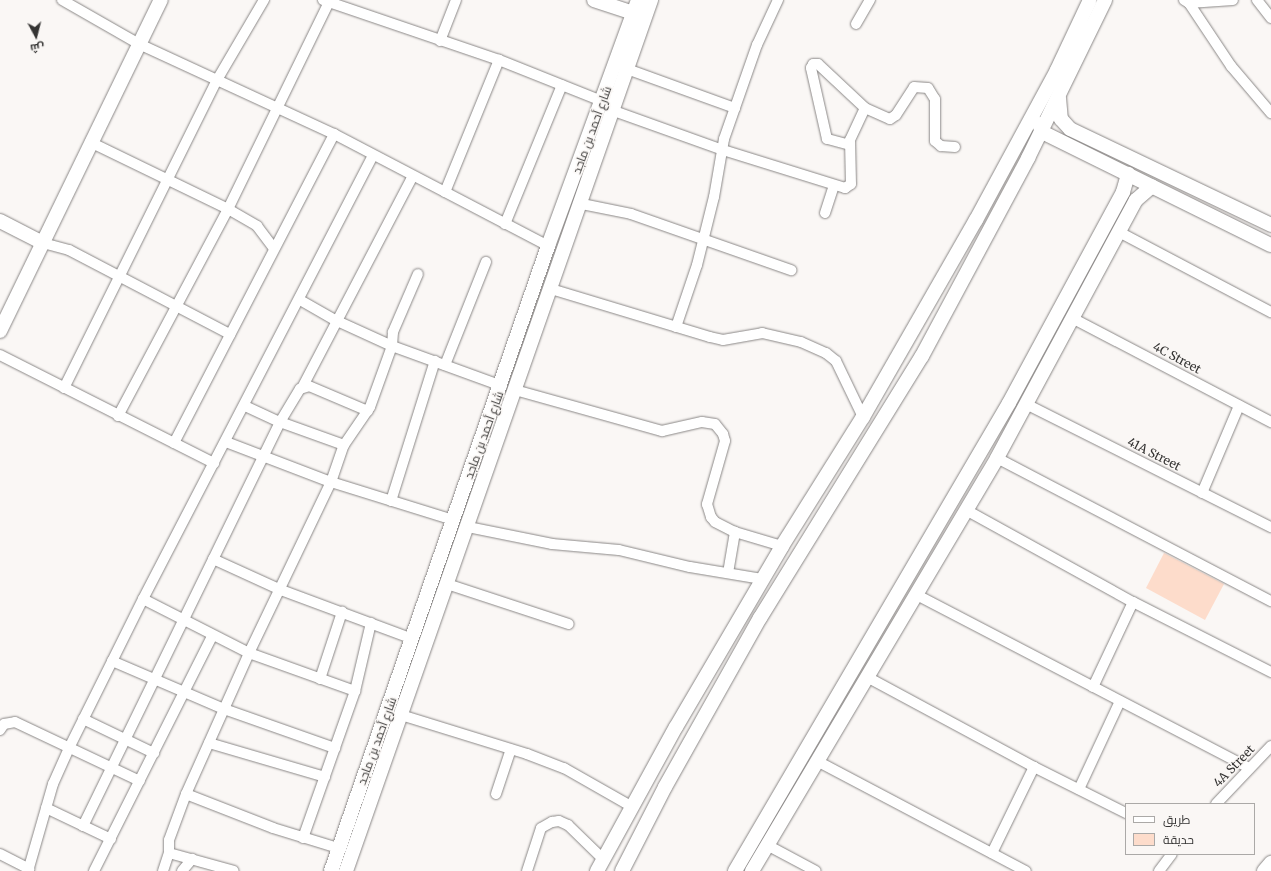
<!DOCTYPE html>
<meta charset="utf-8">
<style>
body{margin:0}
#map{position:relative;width:1271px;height:871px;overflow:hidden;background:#faf7f5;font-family:Merriweather,Cairo,serif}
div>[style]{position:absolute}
.green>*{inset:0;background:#fddccb}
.roads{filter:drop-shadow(0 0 1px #8a8786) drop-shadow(0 0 1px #8a8786)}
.street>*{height:10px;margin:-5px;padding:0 5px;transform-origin:5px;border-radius:5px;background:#fff}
.secondary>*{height:14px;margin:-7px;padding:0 7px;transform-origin:7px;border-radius:7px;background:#fff}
span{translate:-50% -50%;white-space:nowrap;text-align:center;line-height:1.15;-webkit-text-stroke:3px #faf7f5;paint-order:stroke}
.street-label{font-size:12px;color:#353433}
.legend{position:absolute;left:1125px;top:803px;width:130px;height:52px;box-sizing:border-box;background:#faf7f5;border:1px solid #aba9a7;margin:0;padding:5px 7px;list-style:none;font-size:12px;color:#353433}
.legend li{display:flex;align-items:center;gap:8px;height:20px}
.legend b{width:20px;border:1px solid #aba9a7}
.north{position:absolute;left:16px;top:16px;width:40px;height:40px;-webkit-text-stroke:3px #faf7f5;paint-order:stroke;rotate:173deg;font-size:11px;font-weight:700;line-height:16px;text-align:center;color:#353433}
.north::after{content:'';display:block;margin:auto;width:14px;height:18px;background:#353433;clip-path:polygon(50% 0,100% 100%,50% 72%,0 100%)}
</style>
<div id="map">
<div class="green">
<i style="clip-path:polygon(1164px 553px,1224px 584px,1205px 620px,1146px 588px)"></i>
</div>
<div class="roads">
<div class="street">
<i style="left:62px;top:0;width:89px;rotate:29.7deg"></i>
<i style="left:139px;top:44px;width:215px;rotate:24.8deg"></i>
<i style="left:334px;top:134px;width:242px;rotate:27.6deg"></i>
<i style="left:323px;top:0;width:186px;rotate:18.8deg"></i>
<i style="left:499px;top:60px;width:111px;rotate:21.7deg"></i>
<i style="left:1184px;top:0;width:6px;rotate:31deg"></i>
<i style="left:1189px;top:3px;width:76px;rotate:56.3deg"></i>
<i style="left:1231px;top:66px;width:62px;rotate:49.6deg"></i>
<i style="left:1257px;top:0;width:23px;rotate:52deg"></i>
<i style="left:1189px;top:3px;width:44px;rotate:-3.9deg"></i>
<i style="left:856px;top:24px;width:28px;rotate:-60deg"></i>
<i style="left:440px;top:41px;width:44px;rotate:-68.7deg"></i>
<i style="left:627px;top:69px;width:115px;rotate:19.9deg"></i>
<i style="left:614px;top:111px;width:116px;rotate:19.7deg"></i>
<i style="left:723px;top:150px;width:128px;rotate:17.3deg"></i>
<i style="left:845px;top:188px;width:7px;rotate:-34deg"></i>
<i style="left:851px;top:184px;width:44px;rotate:-91.3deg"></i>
<i style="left:850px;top:140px;width:35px;rotate:-65deg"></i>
<i style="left:90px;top:142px;width:153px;rotate:25.9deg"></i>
<i style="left:228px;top:209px;width:34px;rotate:30deg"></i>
<i style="left:257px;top:226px;width:26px;rotate:53deg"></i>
<i style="left:850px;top:145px;width:24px;rotate:-165deg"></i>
<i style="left:827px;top:139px;width:73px;rotate:-102.7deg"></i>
<i style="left:811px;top:68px;width:4px;rotate:-63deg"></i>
<i style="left:813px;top:64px;width:5px"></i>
<i style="left:818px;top:64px;width:64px;rotate:43.1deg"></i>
<i style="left:865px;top:108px;width:27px;rotate:24deg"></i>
<i style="left:890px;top:119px;width:7px;rotate:-34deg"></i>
<i style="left:896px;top:115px;width:33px;rotate:-57deg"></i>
<i style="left:914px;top:87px;width:14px;rotate:4deg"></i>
<i style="left:928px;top:88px;width:13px;rotate:58deg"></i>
<i style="left:935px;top:99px;width:42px;rotate:90deg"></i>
<i style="left:935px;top:141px;width:8px;rotate:40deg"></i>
<i style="left:941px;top:146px;width:14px;rotate:4deg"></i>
<i style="left:445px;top:192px;width:143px;rotate:-67.8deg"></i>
<i style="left:582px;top:204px;width:50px;rotate:11.5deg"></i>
<i style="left:631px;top:214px;width:170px;rotate:19.3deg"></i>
<i style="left:825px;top:213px;width:28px;rotate:-72deg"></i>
<i style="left:505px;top:224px;width:150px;rotate:-67.7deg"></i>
<i style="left:1119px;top:232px;width:172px;rotate:27.8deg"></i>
<i style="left:43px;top:243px;width:27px;rotate:15deg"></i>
<i style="left:69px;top:250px;width:182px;rotate:27.6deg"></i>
<i style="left:551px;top:289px;width:166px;rotate:16.8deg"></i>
<i style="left:710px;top:337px;width:13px;rotate:13deg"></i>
<i style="left:723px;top:340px;width:40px;rotate:-10deg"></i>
<i style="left:762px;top:333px;width:40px;rotate:13deg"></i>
<i style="left:801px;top:342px;width:27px;rotate:24deg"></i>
<i style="left:826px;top:353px;width:13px;rotate:39deg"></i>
<i style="left:836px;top:361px;width:62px;rotate:64.3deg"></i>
<i style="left:300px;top:300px;width:40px;rotate:29.7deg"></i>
<i style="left:335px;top:320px;width:63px;rotate:24.5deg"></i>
<i style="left:392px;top:346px;width:117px;rotate:20deg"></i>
<i style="left:1072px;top:318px;width:225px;rotate:27.6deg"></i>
<i style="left:676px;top:327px;width:65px;rotate:-71.3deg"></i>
<i style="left:697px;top:265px;width:70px;rotate:-76deg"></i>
<i style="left:714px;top:197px;width:59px;rotate:-80.2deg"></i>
<i style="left:724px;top:139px;width:100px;rotate:-70.7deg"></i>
<i style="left:757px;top:45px;width:50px;rotate:-65deg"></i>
<i style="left:0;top:355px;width:240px;rotate:26.8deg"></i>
<i style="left:445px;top:365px;width:111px;rotate:-68.3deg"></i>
<i style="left:303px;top:386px;width:237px;rotate:-62.4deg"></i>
<i style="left:64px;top:388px;width:344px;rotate:-63.6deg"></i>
<i style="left:217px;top:80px;width:93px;rotate:-59.6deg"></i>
<i style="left:515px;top:390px;width:153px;rotate:15.6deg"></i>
<i style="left:662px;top:431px;width:41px;rotate:-12.7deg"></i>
<i style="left:702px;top:422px;width:13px;rotate:9deg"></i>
<i style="left:715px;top:424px;width:13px;rotate:51deg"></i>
<i style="left:723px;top:434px;width:7px;rotate:74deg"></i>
<i style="left:725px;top:441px;width:66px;rotate:105.9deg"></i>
<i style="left:707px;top:504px;width:14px;rotate:73deg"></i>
<i style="left:711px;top:517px;width:6px;rotate:51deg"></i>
<i style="left:715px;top:522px;width:22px;rotate:27deg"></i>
<i style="left:735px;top:532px;width:49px;rotate:16.6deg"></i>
<i style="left:1026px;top:404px;width:274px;rotate:26.7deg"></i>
<i style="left:245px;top:406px;width:38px;rotate:25deg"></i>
<i style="left:280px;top:422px;width:68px;rotate:19.8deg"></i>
<i style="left:118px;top:416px;width:234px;rotate:-62deg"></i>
<i style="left:228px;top:209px;width:233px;rotate:-64deg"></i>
<i style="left:226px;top:442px;width:112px;rotate:20.9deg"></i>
<i style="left:331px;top:482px;width:128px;rotate:17.3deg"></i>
<i style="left:174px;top:443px;width:348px;rotate:-62.6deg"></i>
<i style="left:997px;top:458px;width:309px;rotate:27.6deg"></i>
<i style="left:1202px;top:493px;width:95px;rotate:-67deg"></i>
<i style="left:391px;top:501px;width:147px;rotate:-72.6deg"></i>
<i style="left:966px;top:510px;width:191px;rotate:28.9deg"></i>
<i style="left:1133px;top:602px;width:155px;rotate:26.9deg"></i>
<i style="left:468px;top:527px;width:86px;rotate:11.4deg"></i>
<i style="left:552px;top:544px;width:67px;rotate:5.1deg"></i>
<i style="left:619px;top:550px;width:73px;rotate:13.5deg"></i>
<i style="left:690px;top:567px;width:73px;rotate:9.5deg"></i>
<i style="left:213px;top:559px;width:75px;rotate:24.5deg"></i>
<i style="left:281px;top:590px;width:141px;rotate:20.4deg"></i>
<i style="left:728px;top:573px;width:42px;rotate:-80.3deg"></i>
<i style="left:447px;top:584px;width:128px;rotate:18.2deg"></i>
<i style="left:915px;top:594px;width:377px;rotate:27.5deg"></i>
<i style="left:143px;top:599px;width:119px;rotate:27deg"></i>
<i style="left:249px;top:653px;width:113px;rotate:19.7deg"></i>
<i style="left:112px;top:661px;width:122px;rotate:23.2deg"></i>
<i style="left:224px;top:709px;width:118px;rotate:19.4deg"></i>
<i style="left:867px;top:677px;width:190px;rotate:28.3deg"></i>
<i style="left:1034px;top:767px;width:103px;rotate:26.6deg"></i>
<i style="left:320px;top:679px;width:71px;rotate:-71.8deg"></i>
<i style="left:1093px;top:687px;width:94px;rotate:-64.8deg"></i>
<i style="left:401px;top:715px;width:132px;rotate:17.2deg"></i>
<i style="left:527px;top:754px;width:40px;rotate:21deg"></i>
<i style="left:564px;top:768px;width:77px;rotate:29.6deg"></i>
<i style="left:83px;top:719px;width:79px;rotate:25.6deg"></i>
<i style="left:0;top:730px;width:7px;rotate:-56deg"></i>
<i style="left:4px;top:724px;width:11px;rotate:-10deg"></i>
<i style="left:15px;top:722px;width:138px;rotate:25.3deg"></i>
<i style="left:209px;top:743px;width:121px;rotate:16.3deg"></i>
<i style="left:817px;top:761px;width:236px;rotate:27.8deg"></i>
<i style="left:1079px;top:789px;width:97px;rotate:-65deg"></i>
<i style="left:186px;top:794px;width:93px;rotate:21.3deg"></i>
<i style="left:273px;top:828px;width:68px;rotate:17.1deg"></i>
<i style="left:496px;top:794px;width:47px;rotate:-71.6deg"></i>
<i style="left:1216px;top:804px;width:80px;rotate:-46.5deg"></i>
<i style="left:46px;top:808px;width:72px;rotate:25.5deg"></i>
<i style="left:83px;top:826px;width:449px;rotate:-64deg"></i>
<i style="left:280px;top:422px;width:39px;rotate:-59deg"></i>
<i style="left:300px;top:389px;width:9px;rotate:-18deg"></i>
<i style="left:309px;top:386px;width:64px;rotate:23deg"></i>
<i style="left:303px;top:838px;width:156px;rotate:-70.5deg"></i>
<i style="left:355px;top:691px;width:70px;rotate:-76.8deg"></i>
<i style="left:767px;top:845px;width:55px;rotate:28deg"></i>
<i style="left:169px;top:853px;width:67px;rotate:15.5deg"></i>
<i style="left:992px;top:853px;width:96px;rotate:-64deg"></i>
<i style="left:0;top:854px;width:33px;rotate:27deg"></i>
<i style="left:28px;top:871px;width:91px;rotate:-74deg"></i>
<i style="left:53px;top:784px;width:42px;rotate:-65.9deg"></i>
<i style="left:70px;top:746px;width:164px;rotate:-63.6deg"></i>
<i style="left:143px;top:599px;width:499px;rotate:-62.6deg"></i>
<i style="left:94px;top:871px;width:263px;rotate:-63.3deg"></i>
<i style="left:163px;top:871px;width:19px;rotate:-72deg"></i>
<i style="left:169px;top:853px;width:13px;rotate:-90deg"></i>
<i style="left:169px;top:840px;width:49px;rotate:-69.7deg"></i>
<i style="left:186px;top:794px;width:154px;rotate:-65.9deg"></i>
<i style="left:249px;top:653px;width:190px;rotate:-64.4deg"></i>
<i style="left:331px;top:482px;width:39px;rotate:-71deg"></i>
<i style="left:344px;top:445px;width:46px;rotate:-55.6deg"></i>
<i style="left:370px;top:407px;width:65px;rotate:-70.2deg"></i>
<i style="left:392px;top:346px;width:14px;rotate:-86deg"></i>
<i style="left:393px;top:332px;width:63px;rotate:-66.7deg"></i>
<i style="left:182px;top:871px;width:16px;rotate:-50deg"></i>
<i style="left:527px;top:871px;width:45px;rotate:-72deg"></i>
<i style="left:541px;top:828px;width:13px;rotate:-29deg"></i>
<i style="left:552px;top:822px;width:7px;rotate:-8deg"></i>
<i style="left:559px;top:821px;width:10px;rotate:24deg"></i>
<i style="left:568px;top:825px;width:49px;rotate:44.2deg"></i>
<i style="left:1159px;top:871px;width:21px;rotate:-53deg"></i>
</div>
<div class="secondary">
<i style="left:594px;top:0;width:41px;rotate:18.4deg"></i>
<i style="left:1059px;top:98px;width:21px;rotate:85deg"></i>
<i style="left:1061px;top:119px;width:13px;rotate:48deg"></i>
<i style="left:1070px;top:129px;width:223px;rotate:25.5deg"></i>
<i style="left:1039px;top:124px;width:9px;rotate:69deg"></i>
<i style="left:1042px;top:132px;width:255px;rotate:26.3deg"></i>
<i style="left:0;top:221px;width:48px;rotate:27.1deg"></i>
<i style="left:0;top:331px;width:368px;rotate:-64.1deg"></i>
<i style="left:331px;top:871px;width:662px;rotate:-70.85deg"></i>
<i style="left:548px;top:246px;width:262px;rotate:-69.9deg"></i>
<i style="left:346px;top:871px;width:923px;rotate:-70.7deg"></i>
<i style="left:597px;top:871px;width:164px;rotate:-61.3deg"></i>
<i style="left:676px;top:727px;width:210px;rotate:-59.6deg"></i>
<i style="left:782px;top:546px;width:152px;rotate:-57.9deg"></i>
<i style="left:863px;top:417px;width:227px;rotate:-60.2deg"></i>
<i style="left:976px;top:220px;width:170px;rotate:-61.6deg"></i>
<i style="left:1057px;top:70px;width:77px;rotate:-64.8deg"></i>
<i style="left:622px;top:871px;width:94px;rotate:-62.9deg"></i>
<i style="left:665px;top:787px;width:194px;rotate:-60.7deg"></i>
<i style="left:760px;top:618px;width:308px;rotate:-58.3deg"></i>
<i style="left:922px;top:356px;width:225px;rotate:-61.8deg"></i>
<i style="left:1028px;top:158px;width:176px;rotate:-64deg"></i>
<i style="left:735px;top:871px;width:542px;rotate:-59.65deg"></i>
<i style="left:1009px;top:403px;width:240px;rotate:-61.6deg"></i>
<i style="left:1123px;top:192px;width:19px;rotate:-74deg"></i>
<i style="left:752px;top:871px;width:480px;rotate:-59.3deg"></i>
<i style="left:997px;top:458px;width:293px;rotate:-61.7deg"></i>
<i style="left:1136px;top:200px;width:21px;rotate:-41deg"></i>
<i style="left:1264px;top:871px;width:11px;rotate:-49deg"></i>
</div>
</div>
<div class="street-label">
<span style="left:592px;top:130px;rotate:-70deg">شارع أحمد بن ماجد</span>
<span style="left:1177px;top:358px;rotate:28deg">4C Street</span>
<span style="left:484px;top:435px;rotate:-70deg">شارع أحمد بن ماجد</span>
<span style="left:1154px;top:454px;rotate:27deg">41A Street</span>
<span style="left:377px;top:741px;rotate:-70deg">شارع أحمد بن ماجد</span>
<span style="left:1234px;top:766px;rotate:-46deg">4A Street</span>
</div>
<ul class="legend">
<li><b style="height:5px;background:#fff"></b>طريق</li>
<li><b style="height:11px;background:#fddccb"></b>حديقة</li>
</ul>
<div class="north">ش</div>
</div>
